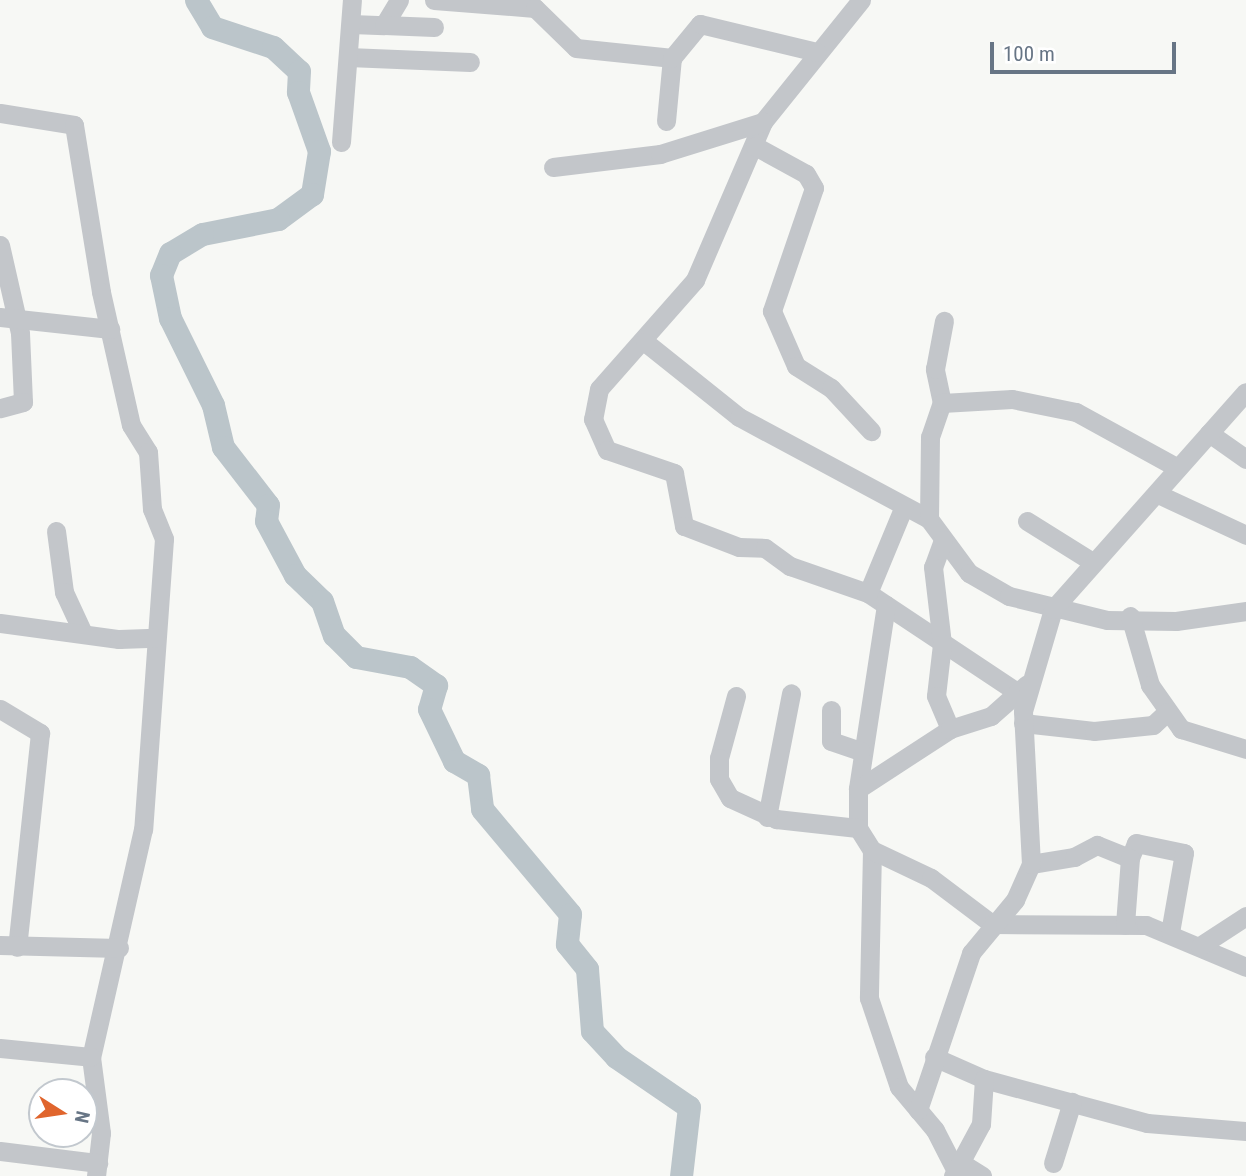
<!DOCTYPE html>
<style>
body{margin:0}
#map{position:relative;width:1246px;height:1176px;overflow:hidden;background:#f7f8f5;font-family:"Roboto Condensed",sans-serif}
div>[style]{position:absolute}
.river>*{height:23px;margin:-11.5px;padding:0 11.5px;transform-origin:11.5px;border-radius:11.5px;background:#bbc5ca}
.minor>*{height:19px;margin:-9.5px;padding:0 9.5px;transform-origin:9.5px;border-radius:9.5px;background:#c3c6ca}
span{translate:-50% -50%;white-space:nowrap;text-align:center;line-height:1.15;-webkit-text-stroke:7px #fff;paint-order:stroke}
.north{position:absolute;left:28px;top:1078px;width:70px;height:70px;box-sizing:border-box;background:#fff;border:2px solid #c2c8ce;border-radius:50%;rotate:102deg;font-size:19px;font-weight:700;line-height:28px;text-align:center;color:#677585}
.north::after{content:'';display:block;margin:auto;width:24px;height:32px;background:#e0652d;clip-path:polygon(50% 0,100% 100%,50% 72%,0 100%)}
.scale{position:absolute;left:990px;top:42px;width:186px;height:32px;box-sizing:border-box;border:4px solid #677585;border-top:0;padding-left:9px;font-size:21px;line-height:24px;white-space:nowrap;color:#677585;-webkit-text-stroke:5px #fff;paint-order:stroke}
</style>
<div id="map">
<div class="river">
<i style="left:196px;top:0;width:31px;rotate:59deg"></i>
<i style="left:212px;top:27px;width:64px;rotate:18.2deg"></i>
<i style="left:273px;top:47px;width:35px;rotate:43deg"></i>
<i style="left:299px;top:71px;width:21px;rotate:93deg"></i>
<i style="left:298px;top:92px;width:63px;rotate:70.4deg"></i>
<i style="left:319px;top:151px;width:44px;rotate:99.2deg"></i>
<i style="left:312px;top:194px;width:42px;rotate:143.7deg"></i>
<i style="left:278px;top:219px;width:77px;rotate:168.8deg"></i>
<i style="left:202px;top:234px;width:37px;rotate:149deg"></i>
<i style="left:170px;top:253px;width:24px;rotate:112deg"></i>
<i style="left:161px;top:275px;width:44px;rotate:78.2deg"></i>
<i style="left:170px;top:318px;width:97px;rotate:63.7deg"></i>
<i style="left:213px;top:405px;width:43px;rotate:76.6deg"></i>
<i style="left:223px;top:447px;width:73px;rotate:52.2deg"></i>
<i style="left:268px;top:505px;width:16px;rotate:97deg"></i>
<i style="left:266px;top:521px;width:61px;rotate:61.8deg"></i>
<i style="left:295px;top:575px;width:37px;rotate:44deg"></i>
<i style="left:322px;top:601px;width:36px;rotate:71deg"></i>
<i style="left:334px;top:635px;width:31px;rotate:45deg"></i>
<i style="left:356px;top:657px;width:55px;rotate:10.5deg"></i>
<i style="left:410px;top:667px;width:32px;rotate:35deg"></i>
<i style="left:436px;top:685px;width:25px;rotate:106deg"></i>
<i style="left:429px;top:709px;width:58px;rotate:64.3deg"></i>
<i style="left:454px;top:761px;width:28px;rotate:30deg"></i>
<i style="left:478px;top:775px;width:34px;rotate:83deg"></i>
<i style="left:482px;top:809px;width:137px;rotate:50deg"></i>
<i style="left:570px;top:914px;width:30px;rotate:96deg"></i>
<i style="left:567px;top:944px;width:32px;rotate:51deg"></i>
<i style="left:587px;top:969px;width:62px;rotate:85.4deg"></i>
<i style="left:592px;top:1031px;width:35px;rotate:47deg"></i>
<i style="left:616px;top:1057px;width:88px;rotate:34.4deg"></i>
<i style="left:689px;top:1107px;width:69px;rotate:96.6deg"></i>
</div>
<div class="minor">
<i style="left:434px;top:0;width:101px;rotate:4.5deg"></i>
<i style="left:535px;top:8px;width:57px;rotate:44.3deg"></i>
<i style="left:576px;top:48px;width:97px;rotate:5.9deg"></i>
<i style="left:861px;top:0;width:156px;rotate:128.8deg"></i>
<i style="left:763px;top:122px;width:172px;rotate:113.3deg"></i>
<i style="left:695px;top:280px;width:145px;rotate:131.4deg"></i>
<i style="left:599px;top:389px;width:31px;rotate:101deg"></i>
<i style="left:593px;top:419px;width:34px;rotate:66deg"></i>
<i style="left:607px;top:450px;width:71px;rotate:18.9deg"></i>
<i style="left:674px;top:473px;width:54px;rotate:79.3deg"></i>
<i style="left:684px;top:526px;width:59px;rotate:20.9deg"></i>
<i style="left:739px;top:547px;width:26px;rotate:2deg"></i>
<i style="left:765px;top:548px;width:31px;rotate:36deg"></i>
<i style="left:790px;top:566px;width:83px;rotate:19.1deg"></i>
<i style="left:868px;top:593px;width:182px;rotate:33.6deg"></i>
<i style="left:351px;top:24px;width:33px;rotate:2deg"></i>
<i style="left:384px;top:25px;width:29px;rotate:-59deg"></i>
<i style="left:384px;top:25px;width:50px;rotate:2.3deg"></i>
<i style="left:348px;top:57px;width:122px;rotate:2.3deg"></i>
<i style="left:0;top:113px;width:75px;rotate:9.2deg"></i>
<i style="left:74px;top:125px;width:169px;rotate:80.8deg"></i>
<i style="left:101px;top:292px;width:136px;rotate:77.3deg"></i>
<i style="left:131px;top:425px;width:32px;rotate:58deg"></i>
<i style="left:148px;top:452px;width:57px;rotate:86deg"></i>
<i style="left:152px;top:509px;width:32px;rotate:68deg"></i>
<i style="left:164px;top:539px;width:291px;rotate:94.1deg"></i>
<i style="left:143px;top:829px;width:234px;rotate:102.8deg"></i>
<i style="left:91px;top:1057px;width:77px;rotate:82.5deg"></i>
<i style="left:101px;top:1133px;width:43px;rotate:96.6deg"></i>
<i style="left:666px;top:121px;width:63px;rotate:-84.6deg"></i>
<i style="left:672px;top:58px;width:44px;rotate:-50.5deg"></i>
<i style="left:700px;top:24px;width:120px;rotate:13.5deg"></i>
<i style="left:341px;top:142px;width:142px;rotate:-85.6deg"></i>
<i style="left:755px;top:146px;width:58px;rotate:28.8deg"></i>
<i style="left:806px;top:174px;width:16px;rotate:60deg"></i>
<i style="left:814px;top:188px;width:130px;rotate:108.9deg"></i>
<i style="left:772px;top:311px;width:60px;rotate:66.4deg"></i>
<i style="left:796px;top:366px;width:41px;rotate:32.2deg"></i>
<i style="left:831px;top:388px;width:59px;rotate:47.1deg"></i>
<i style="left:553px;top:167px;width:108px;rotate:-6.9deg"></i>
<i style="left:660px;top:154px;width:108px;rotate:-17.3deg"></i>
<i style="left:0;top:245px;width:90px;rotate:77.2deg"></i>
<i style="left:20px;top:333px;width:69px;rotate:87.5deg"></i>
<i style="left:23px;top:402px;width:24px;rotate:165deg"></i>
<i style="left:0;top:317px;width:111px;rotate:6.2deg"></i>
<i style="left:645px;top:342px;width:120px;rotate:38.6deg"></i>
<i style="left:739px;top:417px;width:216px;rotate:28.2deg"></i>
<i style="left:929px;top:519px;width:67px;rotate:53.5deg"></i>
<i style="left:969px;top:573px;width:46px;rotate:29.9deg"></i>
<i style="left:1009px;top:596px;width:101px;rotate:13.8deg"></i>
<i style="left:1107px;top:620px;width:69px;rotate:0.8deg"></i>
<i style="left:1176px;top:621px;width:71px;rotate:-8.1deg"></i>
<i style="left:942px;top:403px;width:35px;rotate:-102deg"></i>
<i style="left:935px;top:369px;width:49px;rotate:-79.4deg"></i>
<i style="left:1209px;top:433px;width:45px;rotate:35.1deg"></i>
<i style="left:1160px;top:495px;width:95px;rotate:24.9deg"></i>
<i style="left:929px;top:519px;width:82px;rotate:-89.3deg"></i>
<i style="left:930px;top:437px;width:36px;rotate:-71deg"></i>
<i style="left:942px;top:403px;width:70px;rotate:-3.3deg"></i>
<i style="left:1012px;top:399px;width:65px;rotate:11.5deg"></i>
<i style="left:1076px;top:412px;width:116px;rotate:28.8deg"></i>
<i style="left:1027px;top:521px;width:75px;rotate:32deg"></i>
<i style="left:56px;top:531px;width:62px;rotate:82.5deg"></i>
<i style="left:64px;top:592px;width:43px;rotate:65.2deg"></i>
<i style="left:943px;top:540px;width:29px;rotate:110deg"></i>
<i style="left:933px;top:567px;width:78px;rotate:83.3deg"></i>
<i style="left:942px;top:644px;width:52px;rotate:96.6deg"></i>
<i style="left:936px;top:696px;width:36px;rotate:67deg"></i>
<i style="left:868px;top:593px;width:94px;rotate:-67.5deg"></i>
<i style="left:886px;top:605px;width:186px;rotate:98.7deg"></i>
<i style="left:858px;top:789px;width:39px;rotate:90deg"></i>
<i style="left:858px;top:828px;width:26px;rotate:58deg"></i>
<i style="left:872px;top:850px;width:148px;rotate:91.2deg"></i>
<i style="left:869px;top:998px;width:94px;rotate:71.4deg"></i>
<i style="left:899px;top:1087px;width:56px;rotate:50.1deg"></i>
<i style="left:935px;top:1130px;width:44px;rotate:62.9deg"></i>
<i style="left:1130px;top:616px;width:72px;rotate:73.8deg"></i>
<i style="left:1150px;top:685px;width:54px;rotate:54.8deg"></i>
<i style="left:1181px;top:729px;width:68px;rotate:17.1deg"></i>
<i style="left:0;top:623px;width:120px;rotate:7.7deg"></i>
<i style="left:119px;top:639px;width:36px;rotate:-2deg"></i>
<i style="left:736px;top:696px;width:64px;rotate:105.3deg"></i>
<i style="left:719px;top:758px;width:21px;rotate:90deg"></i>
<i style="left:719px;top:779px;width:22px;rotate:60deg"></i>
<i style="left:730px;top:798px;width:51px;rotate:24.5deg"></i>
<i style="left:776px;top:819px;width:82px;rotate:6.3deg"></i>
<i style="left:0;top:709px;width:47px;rotate:31deg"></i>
<i style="left:40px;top:733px;width:215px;rotate:96.1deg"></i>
<i style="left:831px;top:710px;width:31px;rotate:90deg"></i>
<i style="left:831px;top:741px;width:31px;rotate:19deg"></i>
<i style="left:1023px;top:723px;width:71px;rotate:6.4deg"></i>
<i style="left:1094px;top:731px;width:59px;rotate:-5.8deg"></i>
<i style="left:1153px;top:725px;width:19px;rotate:-43deg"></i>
<i style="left:858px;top:789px;width:110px;rotate:-33.1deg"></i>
<i style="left:950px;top:729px;width:43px;rotate:-17.6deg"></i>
<i style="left:991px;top:716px;width:47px;rotate:-41.5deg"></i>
<i style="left:767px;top:817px;width:126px;rotate:-79deg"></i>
<i style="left:872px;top:850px;width:65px;rotate:25.4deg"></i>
<i style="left:931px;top:878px;width:76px;rotate:37deg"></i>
<i style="left:992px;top:924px;width:154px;rotate:0.4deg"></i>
<i style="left:1146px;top:925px;width:108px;rotate:22.8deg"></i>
<i style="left:1130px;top:858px;width:16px;rotate:-68deg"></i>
<i style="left:1136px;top:843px;width:49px;rotate:11.8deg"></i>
<i style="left:1184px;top:853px;width:80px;rotate:100deg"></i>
<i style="left:1031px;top:864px;width:44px;rotate:-9.2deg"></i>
<i style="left:1074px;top:857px;width:26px;rotate:-28deg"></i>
<i style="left:1097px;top:845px;width:35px;rotate:22deg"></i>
<i style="left:1130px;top:858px;width:67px;rotate:94.3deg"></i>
<i style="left:0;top:945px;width:119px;rotate:1.4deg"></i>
<i style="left:1200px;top:946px;width:55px;rotate:-33.1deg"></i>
<i style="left:0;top:1048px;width:91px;rotate:5.6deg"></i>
<i style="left:934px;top:1057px;width:55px;rotate:23.7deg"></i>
<i style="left:984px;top:1079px;width:169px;rotate:15.1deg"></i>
<i style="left:1147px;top:1123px;width:99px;rotate:4.6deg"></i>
<i style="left:918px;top:1110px;width:166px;rotate:-71.3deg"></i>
<i style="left:971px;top:953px;width:69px;rotate:-50.3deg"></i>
<i style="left:1015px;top:900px;width:39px;rotate:-66deg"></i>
<i style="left:1031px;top:864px;width:153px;rotate:-93deg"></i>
<i style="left:1023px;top:711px;width:106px;rotate:-73.6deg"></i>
<i style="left:1053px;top:609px;width:290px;rotate:-48.4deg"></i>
<i style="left:0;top:1151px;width:99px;rotate:7deg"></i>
<i style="left:960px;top:1162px;width:26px;rotate:32deg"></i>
<i style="left:1053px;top:1163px;width:64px;rotate:-72.7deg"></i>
<i style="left:953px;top:1176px;width:59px;rotate:-61.7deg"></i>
<i style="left:981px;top:1124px;width:45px;rotate:-86.2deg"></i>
</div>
<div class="north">N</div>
<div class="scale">100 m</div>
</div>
